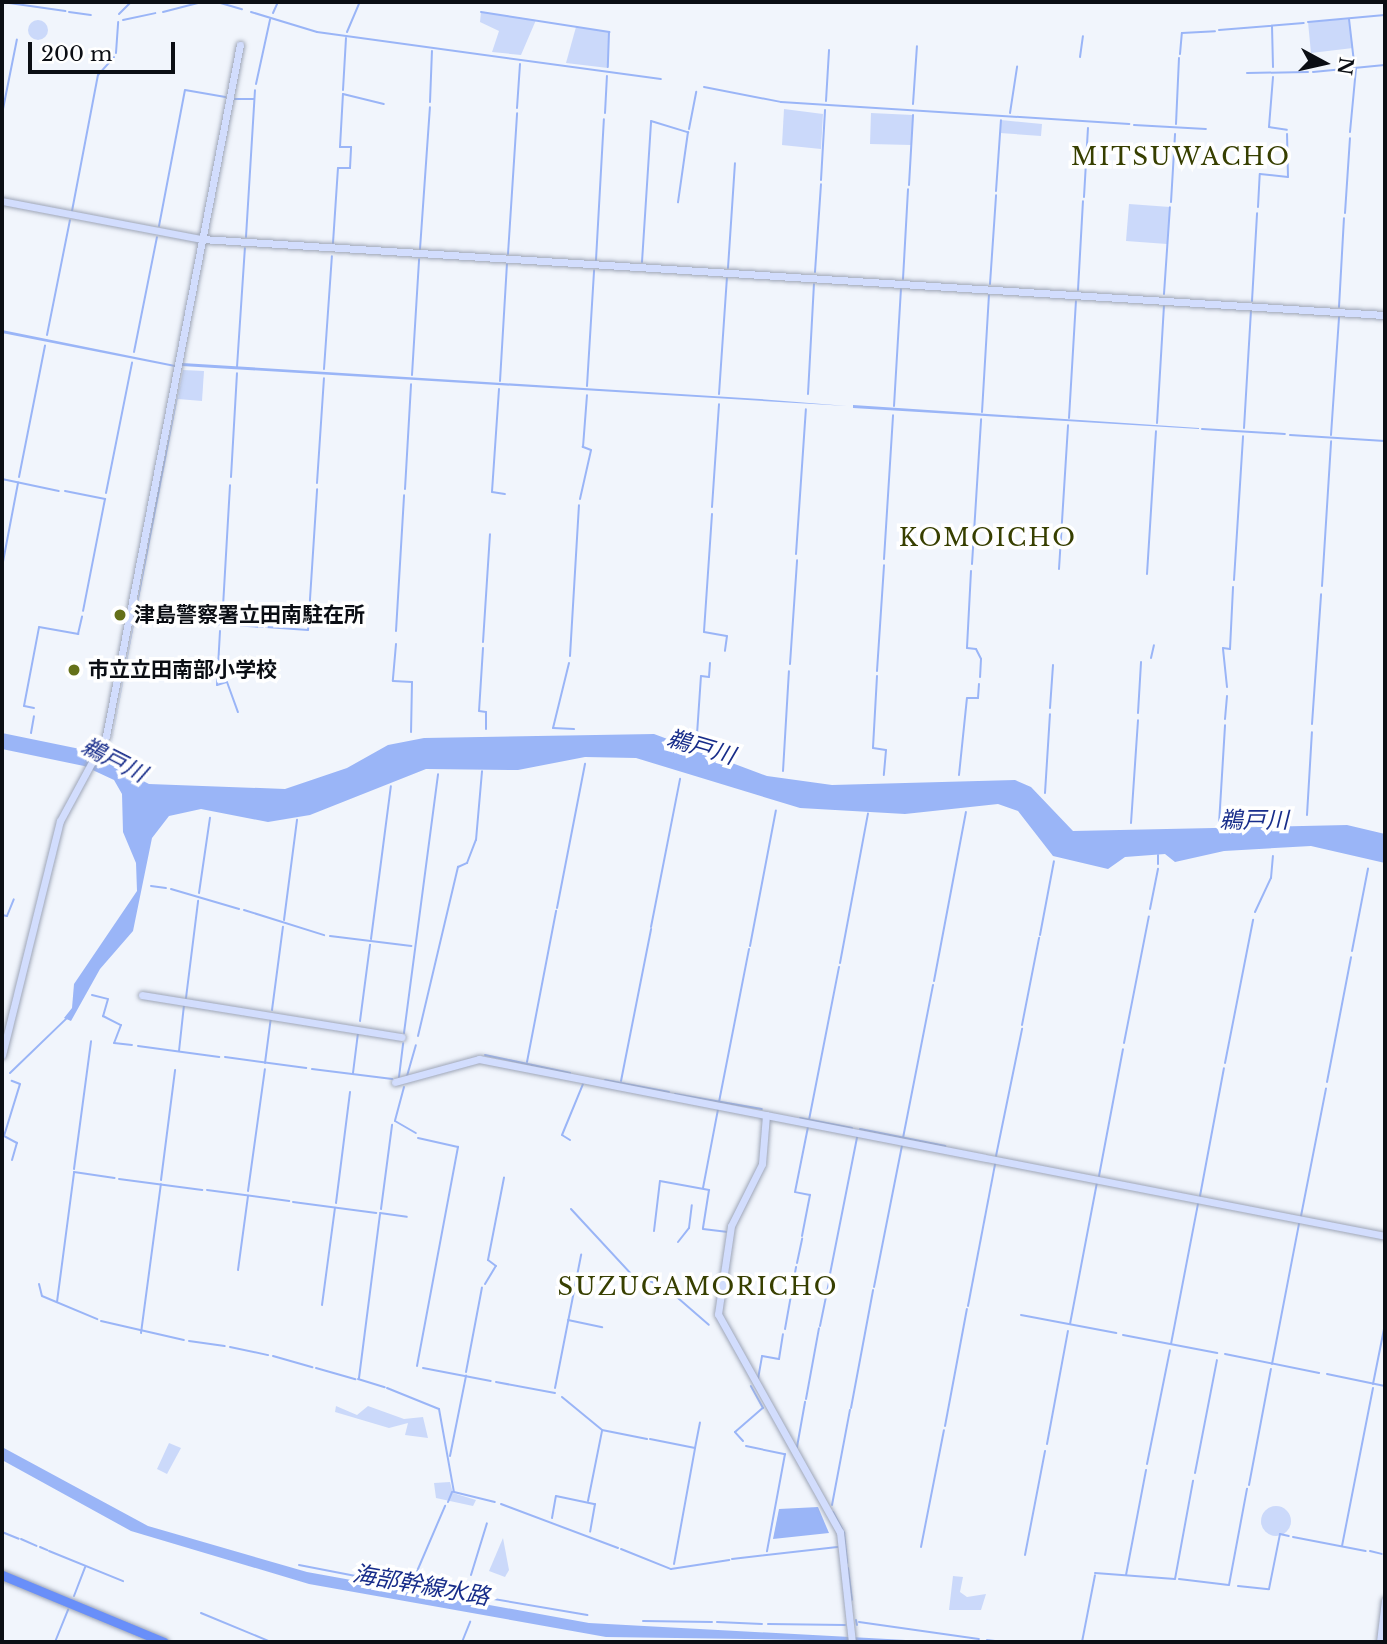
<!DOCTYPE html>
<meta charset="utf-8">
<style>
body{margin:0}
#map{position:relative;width:1387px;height:1644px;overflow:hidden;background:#f1f5fc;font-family:"Libre Baskerville","Noto Sans JP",serif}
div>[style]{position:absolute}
.green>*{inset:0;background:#cbd9fa}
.round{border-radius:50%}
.water>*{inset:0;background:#9ab5f7}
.stream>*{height:2px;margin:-1px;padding:0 1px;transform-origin:1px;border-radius:1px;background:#9ab5f7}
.roads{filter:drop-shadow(0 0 2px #9ea6b8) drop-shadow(0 0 2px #9ea6b8)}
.secondary>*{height:7px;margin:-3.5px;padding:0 3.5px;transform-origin:3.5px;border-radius:3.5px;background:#d2ddfd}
.highway>*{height:9px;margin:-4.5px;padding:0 4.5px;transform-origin:4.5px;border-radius:4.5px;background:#698ff9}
.dots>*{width:19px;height:19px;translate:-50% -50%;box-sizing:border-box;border:4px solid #fff;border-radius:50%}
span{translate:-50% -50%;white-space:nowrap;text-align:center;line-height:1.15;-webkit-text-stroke:7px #fff;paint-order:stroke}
.poi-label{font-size:21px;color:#0b0e14;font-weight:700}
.left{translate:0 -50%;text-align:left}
.water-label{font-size:23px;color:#182d8a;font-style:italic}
.quarter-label{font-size:24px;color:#373f00;letter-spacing:2px}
.frame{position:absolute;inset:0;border:4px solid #0b0e14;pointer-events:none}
.north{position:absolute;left:1289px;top:28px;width:70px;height:70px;-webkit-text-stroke:5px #fff;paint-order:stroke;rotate:98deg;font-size:19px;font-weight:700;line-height:28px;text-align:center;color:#0b0e14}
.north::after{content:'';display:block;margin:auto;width:24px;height:32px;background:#0b0e14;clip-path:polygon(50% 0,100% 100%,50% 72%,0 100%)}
.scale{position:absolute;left:28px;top:42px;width:147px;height:32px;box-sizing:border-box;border:4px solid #0b0e14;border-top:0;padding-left:9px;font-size:21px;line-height:24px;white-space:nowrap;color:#0b0e14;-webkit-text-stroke:5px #fff;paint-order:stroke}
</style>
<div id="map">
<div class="green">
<i style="clip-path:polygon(481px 12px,536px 20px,521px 55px,492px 52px,499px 31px,480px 22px)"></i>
<i style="clip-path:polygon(1349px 19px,1353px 48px,1311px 53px,1308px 22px)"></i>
<i class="round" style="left:28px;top:20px;width:20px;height:20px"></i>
<i style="clip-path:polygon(576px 27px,609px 32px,608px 68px,566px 63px)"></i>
<i style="clip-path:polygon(784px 109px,823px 114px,821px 149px,782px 145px)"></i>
<i style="clip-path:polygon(871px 113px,913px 115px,911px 145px,870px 144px)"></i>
<i style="clip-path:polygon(1001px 120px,1042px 124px,1041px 136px,1000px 133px)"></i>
<i style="clip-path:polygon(1129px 204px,1170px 207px,1167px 244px,1126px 241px)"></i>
<i style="clip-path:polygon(183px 370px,204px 371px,202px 401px,178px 399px)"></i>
<i style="clip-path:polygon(336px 1406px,357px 1415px,368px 1406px,404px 1419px,423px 1417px,428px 1438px,405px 1435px,408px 1423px,389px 1428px,335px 1412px)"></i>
<i style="clip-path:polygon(169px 1443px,181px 1448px,167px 1474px,157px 1469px)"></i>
<i style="clip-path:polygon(450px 1482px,453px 1493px,476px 1500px,473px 1506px,436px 1498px,434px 1483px)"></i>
<i class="round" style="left:1261px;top:1506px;width:30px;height:30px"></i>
<i style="clip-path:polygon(503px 1538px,509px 1570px,505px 1577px,489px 1571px)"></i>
<i style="clip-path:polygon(953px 1576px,963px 1577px,960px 1592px,967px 1597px,986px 1594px,981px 1610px,949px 1610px)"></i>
</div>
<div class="water">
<i style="clip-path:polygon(2px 330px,175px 365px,175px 367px,2px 333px)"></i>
<i style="clip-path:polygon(182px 363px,760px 399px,847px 406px,182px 366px)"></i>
<i style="clip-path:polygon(183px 370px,134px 624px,109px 757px,160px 481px)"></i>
<i style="clip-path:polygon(853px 405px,1199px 428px,1199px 429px,853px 408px)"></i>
<i style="clip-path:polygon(2px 733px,80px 749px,149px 784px,285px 789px,347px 768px,388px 745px,424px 738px,654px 734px,767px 776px,832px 785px,1015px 780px,1031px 787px,1073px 831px,1347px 825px,1385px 834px,1385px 863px,1311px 846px,1224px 851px,1175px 862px,1165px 854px,1125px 857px,1108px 869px,1053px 856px,1018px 811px,998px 804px,905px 814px,800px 808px,636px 758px,585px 757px,518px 770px,426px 769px,310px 815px,268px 822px,201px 809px,169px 816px,152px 838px,133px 931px,100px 969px,71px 1021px,64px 1018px,72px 1008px,74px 984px,137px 891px,136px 863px,123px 832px,122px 794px,114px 780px,84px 766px,2px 749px)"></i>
<i style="clip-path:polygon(2px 1447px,148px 1526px,307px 1572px,589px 1623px,943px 1642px,606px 1637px,309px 1584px,131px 1531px,2px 1460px)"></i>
<i style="clip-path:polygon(818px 1507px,829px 1533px,773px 1539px,779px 1509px)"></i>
</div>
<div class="stream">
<i style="left:2px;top:2px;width:64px;rotate:8.1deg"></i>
<i style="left:217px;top:2px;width:26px;rotate:16deg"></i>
<i style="left:413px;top:2px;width:11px;rotate:5deg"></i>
<i style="left:24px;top:3px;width:1px;rotate:-90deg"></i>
<i style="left:69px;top:12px;width:22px;rotate:8deg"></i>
<i style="left:163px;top:12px;width:40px;rotate:-14.4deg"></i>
<i style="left:251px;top:12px;width:69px;rotate:16.9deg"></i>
<i style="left:317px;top:32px;width:347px;rotate:7.8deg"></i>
<i style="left:481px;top:12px;width:130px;rotate:8.9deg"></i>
<i style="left:609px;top:32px;width:35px;rotate:92deg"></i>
<i style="left:273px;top:13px;width:12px;rotate:-66deg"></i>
<i style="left:119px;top:14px;width:17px;rotate:-45deg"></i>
<i style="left:1349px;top:19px;width:43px;rotate:83.4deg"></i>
<i style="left:123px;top:20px;width:33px;rotate:-12deg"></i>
<i style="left:1308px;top:22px;width:77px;rotate:-5.2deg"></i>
<i style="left:1272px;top:26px;width:41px;rotate:88.6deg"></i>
<i style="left:1219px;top:30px;width:85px;rotate:-4.7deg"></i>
<i style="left:347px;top:32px;width:33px;rotate:-67deg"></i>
<i style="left:116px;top:53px;width:31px;rotate:-86deg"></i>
<i style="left:1180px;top:54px;width:21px;rotate:-85deg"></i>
<i style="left:1182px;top:33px;width:33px;rotate:-3deg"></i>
<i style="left:1080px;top:57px;width:21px;rotate:-82deg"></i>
<i style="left:1313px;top:72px;width:72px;rotate:-5.6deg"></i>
<i style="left:1247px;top:73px;width:61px;rotate:-0.9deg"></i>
<i style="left:1273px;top:77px;width:50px;rotate:94.6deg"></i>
<i style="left:1269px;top:127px;width:18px;rotate:9deg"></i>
<i style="left:256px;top:84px;width:66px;rotate:-77.7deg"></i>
<i style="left:704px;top:87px;width:78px;rotate:11deg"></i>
<i style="left:781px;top:102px;width:349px;rotate:3.6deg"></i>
<i style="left:343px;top:90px;width:52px;rotate:-86.7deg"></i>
<i style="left:234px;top:99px;width:20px"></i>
<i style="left:826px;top:101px;width:51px;rotate:-86.6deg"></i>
<i style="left:430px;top:102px;width:51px;rotate:-87.8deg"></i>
<i style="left:913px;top:104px;width:58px;rotate:-86.1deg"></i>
<i style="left:517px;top:108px;width:44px;rotate:-86.1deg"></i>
<i style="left:605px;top:113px;width:37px;rotate:-87deg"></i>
<i style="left:1010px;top:113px;width:47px;rotate:-81.3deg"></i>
<i style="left:2px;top:114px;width:76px;rotate:-78.7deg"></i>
<i style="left:1176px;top:124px;width:66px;rotate:-87.4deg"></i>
<i style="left:1134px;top:125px;width:72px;rotate:3.2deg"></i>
<i style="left:689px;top:129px;width:38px;rotate:-79deg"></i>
<i style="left:1350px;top:132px;width:64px;rotate:-84.6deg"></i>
<i style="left:821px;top:180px;width:70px;rotate:-86.7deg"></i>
<i style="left:909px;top:185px;width:70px;rotate:-86.7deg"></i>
<i style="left:996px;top:191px;width:71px;rotate:-86deg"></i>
<i style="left:1084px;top:197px;width:69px;rotate:-86.7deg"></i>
<i style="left:1171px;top:202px;width:68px;rotate:-86.6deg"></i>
<i style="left:1258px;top:207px;width:33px;rotate:-87deg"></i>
<i style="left:1260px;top:174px;width:28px;rotate:6deg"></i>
<i style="left:1288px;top:177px;width:43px;rotate:-91.3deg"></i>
<i style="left:72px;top:211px;width:138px;rotate:-79.2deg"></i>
<i style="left:98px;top:75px;width:24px;rotate:-48deg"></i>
<i style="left:1345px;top:213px;width:75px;rotate:-86.2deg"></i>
<i style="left:159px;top:226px;width:138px;rotate:-79.2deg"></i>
<i style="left:185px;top:90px;width:41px;rotate:9.9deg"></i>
<i style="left:246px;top:237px;width:147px;rotate:-86.5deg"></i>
<i style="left:333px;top:243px;width:75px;rotate:-86.2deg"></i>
<i style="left:338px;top:168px;width:12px"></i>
<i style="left:350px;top:168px;width:21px;rotate:-87deg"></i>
<i style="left:351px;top:147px;width:11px;rotate:180deg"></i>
<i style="left:340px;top:147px;width:53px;rotate:-86.8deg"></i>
<i style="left:343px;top:94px;width:42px;rotate:13.7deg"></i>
<i style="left:420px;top:249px;width:142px;rotate:-86deg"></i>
<i style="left:508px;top:254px;width:141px;rotate:-86.3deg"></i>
<i style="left:596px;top:260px;width:141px;rotate:-86.8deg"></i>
<i style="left:642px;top:262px;width:141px;rotate:-86.3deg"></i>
<i style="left:651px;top:121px;width:39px;rotate:17deg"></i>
<i style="left:688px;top:132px;width:71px;rotate:98.1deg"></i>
<i style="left:728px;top:268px;width:105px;rotate:-86.2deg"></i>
<i style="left:815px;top:272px;width:88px;rotate:-86.1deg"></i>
<i style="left:903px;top:279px;width:90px;rotate:-86.8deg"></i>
<i style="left:990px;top:284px;width:89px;rotate:-86.1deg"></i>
<i style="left:1078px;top:290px;width:89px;rotate:-86.8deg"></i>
<i style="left:1164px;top:294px;width:87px;rotate:-86.1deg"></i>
<i style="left:1252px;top:301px;width:88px;rotate:-86.7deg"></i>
<i style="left:1339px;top:307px;width:89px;rotate:-86.8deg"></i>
<i style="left:47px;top:335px;width:117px;rotate:-78.7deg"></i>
<i style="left:134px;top:352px;width:117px;rotate:-78.7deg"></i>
<i style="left:237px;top:367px;width:119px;rotate:-86.2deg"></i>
<i style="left:324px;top:369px;width:113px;rotate:-86deg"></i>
<i style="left:412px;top:375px;width:116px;rotate:-86.5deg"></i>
<i style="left:500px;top:381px;width:117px;rotate:-86.6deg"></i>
<i style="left:587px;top:386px;width:116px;rotate:-86.5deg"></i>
<i style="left:499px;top:389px;width:103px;rotate:93.9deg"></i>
<i style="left:492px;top:492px;width:13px;rotate:9deg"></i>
<i style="left:719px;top:394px;width:116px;rotate:-86.1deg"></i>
<i style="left:808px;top:394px;width:110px;rotate:-86.9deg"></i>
<i style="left:894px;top:406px;width:117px;rotate:-86.6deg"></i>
<i style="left:982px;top:412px;width:117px;rotate:-86.6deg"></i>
<i style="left:1069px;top:418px;width:117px;rotate:-86.6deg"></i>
<i style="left:1157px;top:423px;width:117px;rotate:-86.6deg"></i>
<i style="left:1244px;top:428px;width:117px;rotate:-86.6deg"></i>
<i style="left:1202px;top:429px;width:83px;rotate:3.4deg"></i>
<i style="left:1290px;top:435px;width:95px;rotate:3.6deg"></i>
<i style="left:1331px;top:435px;width:118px;rotate:-86.1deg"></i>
<i style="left:19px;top:477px;width:134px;rotate:-78.8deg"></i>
<i style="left:231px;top:477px;width:104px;rotate:-86.7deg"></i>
<i style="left:2px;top:479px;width:58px;rotate:11.9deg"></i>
<i style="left:317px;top:483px;width:105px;rotate:-86.2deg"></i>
<i style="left:405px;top:489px;width:105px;rotate:-86.7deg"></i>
<i style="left:65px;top:491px;width:41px;rotate:11.3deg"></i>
<i style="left:105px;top:499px;width:114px;rotate:101.1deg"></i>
<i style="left:106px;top:493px;width:133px;rotate:-78.7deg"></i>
<i style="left:580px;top:499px;width:50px;rotate:-77.3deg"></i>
<i style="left:591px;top:450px;width:9px;rotate:-159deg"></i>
<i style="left:583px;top:447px;width:52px;rotate:-85.6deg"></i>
<i style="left:712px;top:507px;width:103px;rotate:-86.1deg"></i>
<i style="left:712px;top:514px;width:118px;rotate:93.9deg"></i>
<i style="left:704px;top:632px;width:23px;rotate:10deg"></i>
<i style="left:727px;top:636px;width:15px;rotate:98deg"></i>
<i style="left:796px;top:554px;width:145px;rotate:-86.1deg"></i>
<i style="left:884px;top:559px;width:144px;rotate:-86.4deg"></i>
<i style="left:972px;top:564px;width:145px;rotate:-86.4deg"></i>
<i style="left:2px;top:567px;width:86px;rotate:-79.2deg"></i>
<i style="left:1059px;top:569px;width:144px;rotate:-86.4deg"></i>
<i style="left:971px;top:571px;width:77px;rotate:93deg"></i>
<i style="left:967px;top:648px;width:9px;rotate:6deg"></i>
<i style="left:976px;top:649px;width:11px;rotate:63deg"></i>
<i style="left:981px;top:659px;width:18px;rotate:93deg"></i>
<i style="left:1147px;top:574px;width:143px;rotate:-86.4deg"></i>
<i style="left:1234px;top:580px;width:144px;rotate:-86.4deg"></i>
<i style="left:1322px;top:586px;width:145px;rotate:-86.4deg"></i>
<i style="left:137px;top:619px;width:38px;rotate:5deg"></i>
<i style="left:180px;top:622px;width:83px;rotate:3.4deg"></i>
<i style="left:222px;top:624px;width:139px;rotate:-86.7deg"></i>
<i style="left:266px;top:627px;width:42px;rotate:4.1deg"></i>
<i style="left:308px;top:630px;width:141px;rotate:-86.3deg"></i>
<i style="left:220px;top:631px;width:54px;rotate:93.2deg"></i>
<i style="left:217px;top:685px;width:10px;rotate:-17deg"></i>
<i style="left:227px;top:682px;width:32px;rotate:70deg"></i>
<i style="left:396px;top:631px;width:136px;rotate:-86.6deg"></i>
<i style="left:483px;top:642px;width:108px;rotate:-86.3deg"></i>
<i style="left:396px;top:644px;width:37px;rotate:95deg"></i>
<i style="left:393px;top:681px;width:19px;rotate:3deg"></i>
<i style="left:412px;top:682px;width:50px;rotate:91.1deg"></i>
<i style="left:483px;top:648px;width:63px;rotate:93.6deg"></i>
<i style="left:479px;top:711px;width:7px;rotate:8deg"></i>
<i style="left:486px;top:712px;width:17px;rotate:90deg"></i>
<i style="left:570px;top:656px;width:151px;rotate:-86.6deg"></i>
<i style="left:1151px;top:658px;width:13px;rotate:-77deg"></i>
<i style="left:569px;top:663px;width:67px;rotate:103.8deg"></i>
<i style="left:553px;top:728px;width:21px;rotate:3deg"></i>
<i style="left:790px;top:664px;width:104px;rotate:-86.1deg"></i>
<i style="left:877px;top:671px;width:106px;rotate:-86.2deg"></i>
<i style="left:877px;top:676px;width:72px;rotate:93.2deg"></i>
<i style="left:873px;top:748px;width:13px;rotate:9deg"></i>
<i style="left:886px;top:750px;width:25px;rotate:95deg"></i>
<i style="left:1227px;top:687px;width:39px;rotate:-96deg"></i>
<i style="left:1223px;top:648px;width:7px;rotate:8deg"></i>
<i style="left:1230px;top:649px;width:62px;rotate:-87.2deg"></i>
<i style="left:34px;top:708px;width:10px;rotate:-169deg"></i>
<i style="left:24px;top:706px;width:80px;rotate:-79.2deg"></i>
<i style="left:39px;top:627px;width:40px;rotate:10deg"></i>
<i style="left:78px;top:634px;width:18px;rotate:-77deg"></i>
<i style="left:1050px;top:708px;width:43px;rotate:-86deg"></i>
<i style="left:1138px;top:713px;width:51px;rotate:-86.6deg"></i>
<i style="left:1225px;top:719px;width:23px;rotate:-85deg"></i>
<i style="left:1312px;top:724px;width:130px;rotate:-86deg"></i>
<i style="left:31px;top:733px;width:17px;rotate:-80deg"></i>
<i style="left:696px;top:749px;width:73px;rotate:-86.1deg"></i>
<i style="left:701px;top:676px;width:8px;rotate:7deg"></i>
<i style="left:709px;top:677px;width:14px;rotate:-86deg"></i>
<i style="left:783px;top:771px;width:100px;rotate:-86.6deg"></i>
<i style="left:959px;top:775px;width:77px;rotate:-84.1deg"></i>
<i style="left:967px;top:698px;width:11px"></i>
<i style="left:978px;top:698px;width:14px;rotate:-86deg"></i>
<i style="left:1045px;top:793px;width:79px;rotate:-86.4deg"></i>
<i style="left:1307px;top:815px;width:83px;rotate:-86.6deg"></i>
<i style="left:1131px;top:823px;width:103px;rotate:-86.1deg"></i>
<i style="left:1219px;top:824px;width:99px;rotate:-86.5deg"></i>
<i style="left:1158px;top:864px;width:9px;rotate:-90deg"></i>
<i style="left:151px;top:886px;width:15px;rotate:8deg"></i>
<i style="left:171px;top:889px;width:71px;rotate:16.4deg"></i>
<i style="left:199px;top:893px;width:76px;rotate:-81.7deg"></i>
<i style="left:557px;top:908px;width:147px;rotate:-79deg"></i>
<i style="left:1150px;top:909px;width:41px;rotate:-78.7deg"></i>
<i style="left:244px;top:910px;width:84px;rotate:17.4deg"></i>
<i style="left:1255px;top:912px;width:38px;rotate:-65deg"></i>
<i style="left:1271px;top:878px;width:22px;rotate:-85deg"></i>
<i style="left:2px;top:915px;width:5px;rotate:11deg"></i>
<i style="left:7px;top:916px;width:18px;rotate:-68deg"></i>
<i style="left:284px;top:920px;width:101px;rotate:-82.6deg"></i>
<i style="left:651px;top:927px;width:151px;rotate:-78.9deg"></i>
<i style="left:1040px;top:935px;width:75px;rotate:-79.3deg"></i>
<i style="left:330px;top:936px;width:82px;rotate:7deg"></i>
<i style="left:371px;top:939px;width:154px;rotate:-82.6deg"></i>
<i style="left:750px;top:946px;width:138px;rotate:-79.2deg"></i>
<i style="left:1352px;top:951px;width:84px;rotate:-79deg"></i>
<i style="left:840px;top:963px;width:152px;rotate:-79.4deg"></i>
<i style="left:934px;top:981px;width:172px;rotate:-79.3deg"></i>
<i style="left:92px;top:995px;width:16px;rotate:14deg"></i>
<i style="left:108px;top:999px;width:18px;rotate:106deg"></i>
<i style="left:103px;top:1016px;width:20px;rotate:27deg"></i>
<i style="left:121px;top:1025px;width:19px;rotate:111deg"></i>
<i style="left:114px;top:1043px;width:18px;rotate:6deg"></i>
<i style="left:186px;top:998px;width:98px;rotate:-82.9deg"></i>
<i style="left:272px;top:1010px;width:84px;rotate:-82.5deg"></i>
<i style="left:360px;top:1021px;width:77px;rotate:-82.5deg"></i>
<i style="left:1022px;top:1025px;width:89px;rotate:-78.9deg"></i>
<i style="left:404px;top:1033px;width:261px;rotate:-82.5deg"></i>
<i style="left:418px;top:1036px;width:174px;rotate:-76.7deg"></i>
<i style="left:458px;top:867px;width:10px;rotate:-24deg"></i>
<i style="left:467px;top:863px;width:25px;rotate:-69deg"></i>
<i style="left:476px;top:840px;width:69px;rotate:-85deg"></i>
<i style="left:1124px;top:1043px;width:129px;rotate:-78.9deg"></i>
<i style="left:138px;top:1046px;width:82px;rotate:7.7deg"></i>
<i style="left:179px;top:1051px;width:46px;rotate:-83.8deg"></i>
<i style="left:485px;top:1055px;width:87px;rotate:12deg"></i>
<i style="left:225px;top:1057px;width:82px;rotate:7.7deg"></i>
<i style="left:527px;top:1062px;width:154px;rotate:-79.1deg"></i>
<i style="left:265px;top:1063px;width:46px;rotate:-82.6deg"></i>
<i style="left:1225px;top:1063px;width:146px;rotate:-78.9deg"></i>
<i style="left:312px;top:1069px;width:81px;rotate:7.1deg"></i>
<i style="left:10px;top:1073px;width:79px;rotate:-44deg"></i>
<i style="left:353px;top:1073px;width:40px;rotate:-82.9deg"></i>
<i style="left:407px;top:1076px;width:32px;rotate:-74deg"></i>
<i style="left:399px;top:1077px;width:34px;rotate:-83deg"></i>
<i style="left:605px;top:1080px;width:65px;rotate:10.6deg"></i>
<i style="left:621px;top:1081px;width:155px;rotate:-78.8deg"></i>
<i style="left:1327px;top:1082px;width:127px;rotate:-79.1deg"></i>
<i style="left:404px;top:1087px;width:35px;rotate:105deg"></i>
<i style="left:395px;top:1121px;width:24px;rotate:30deg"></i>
<i style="left:675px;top:1094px;width:88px;rotate:9.8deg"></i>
<i style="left:719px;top:1102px;width:156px;rotate:-78.9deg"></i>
<i style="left:800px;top:1118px;width:53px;rotate:10.9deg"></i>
<i style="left:809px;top:1120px;width:156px;rotate:-78.9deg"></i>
<i style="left:860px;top:1129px;width:87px;rotate:11.3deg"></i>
<i style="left:903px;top:1138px;width:156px;rotate:-78.9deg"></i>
<i style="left:570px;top:1140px;width:9px;rotate:-148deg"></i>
<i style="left:562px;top:1135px;width:55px;rotate:-67.6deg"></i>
<i style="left:996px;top:1156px;width:130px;rotate:-78.4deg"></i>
<i style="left:12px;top:1160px;width:18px;rotate:-74deg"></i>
<i style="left:17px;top:1143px;width:15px;rotate:-152deg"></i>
<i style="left:4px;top:1136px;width:54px;rotate:-72.9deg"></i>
<i style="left:20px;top:1084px;width:9px;rotate:-159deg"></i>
<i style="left:74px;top:1169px;width:129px;rotate:-82.4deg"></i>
<i style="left:1099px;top:1176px;width:129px;rotate:-79.3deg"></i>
<i style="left:119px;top:1179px;width:84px;rotate:7.5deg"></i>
<i style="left:161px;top:1180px;width:111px;rotate:-82.7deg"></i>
<i style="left:703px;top:1188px;width:80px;rotate:-79.2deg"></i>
<i style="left:207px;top:1190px;width:83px;rotate:7.6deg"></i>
<i style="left:248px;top:1191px;width:123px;rotate:-82.1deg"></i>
<i style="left:1200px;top:1196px;width:130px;rotate:-79.4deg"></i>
<i style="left:293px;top:1202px;width:84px;rotate:7.5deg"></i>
<i style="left:336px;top:1203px;width:112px;rotate:-82.8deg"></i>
<i style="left:381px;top:1209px;width:85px;rotate:-82.5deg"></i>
<i style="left:571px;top:1209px;width:91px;rotate:47.2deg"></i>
<i style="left:380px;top:1213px;width:27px;rotate:8deg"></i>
<i style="left:1301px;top:1216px;width:130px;rotate:-78.9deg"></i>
<i style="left:654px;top:1231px;width:50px;rotate:-83.2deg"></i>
<i style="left:660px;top:1181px;width:50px;rotate:10.4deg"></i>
<i style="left:709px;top:1190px;width:39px;rotate:99deg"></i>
<i style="left:703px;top:1229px;width:23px;rotate:7deg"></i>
<i style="left:802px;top:1236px;width:42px;rotate:-79deg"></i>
<i style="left:810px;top:1195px;width:15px;rotate:-169deg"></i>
<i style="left:795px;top:1192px;width:66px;rotate:-78.7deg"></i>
<i style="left:678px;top:1242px;width:18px;rotate:-52deg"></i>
<i style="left:689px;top:1228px;width:23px;rotate:-83deg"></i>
<i style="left:797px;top:1263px;width:25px;rotate:-78deg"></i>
<i style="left:238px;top:1270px;width:75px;rotate:-82.3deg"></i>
<i style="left:640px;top:1276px;width:35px;rotate:27deg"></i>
<i style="left:671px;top:1292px;width:50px;rotate:41deg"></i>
<i style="left:829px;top:1279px;width:145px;rotate:-78.8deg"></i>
<i style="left:39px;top:1284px;width:12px;rotate:76deg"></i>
<i style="left:42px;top:1296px;width:60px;rotate:22.7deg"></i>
<i style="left:485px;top:1284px;width:21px;rotate:-59deg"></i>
<i style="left:496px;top:1266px;width:10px;rotate:-143deg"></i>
<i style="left:488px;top:1260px;width:84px;rotate:-79deg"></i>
<i style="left:874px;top:1287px;width:145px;rotate:-78.8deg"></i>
<i style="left:57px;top:1302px;width:131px;rotate:-82.5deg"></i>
<i style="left:74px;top:1172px;width:41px;rotate:8.3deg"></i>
<i style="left:322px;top:1305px;width:98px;rotate:-82.4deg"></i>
<i style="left:968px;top:1306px;width:145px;rotate:-79.2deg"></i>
<i style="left:1021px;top:1315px;width:97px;rotate:10.7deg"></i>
<i style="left:568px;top:1320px;width:35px;rotate:12deg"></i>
<i style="left:101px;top:1321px;width:85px;rotate:12.9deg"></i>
<i style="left:1070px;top:1324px;width:144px;rotate:-79.2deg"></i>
<i style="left:820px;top:1326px;width:45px;rotate:-78.4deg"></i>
<i style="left:785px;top:1329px;width:63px;rotate:-79.9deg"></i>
<i style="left:141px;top:1333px;width:150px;rotate:-82.4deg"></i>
<i style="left:1123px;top:1335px;width:96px;rotate:10.8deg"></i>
<i style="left:189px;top:1341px;width:36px;rotate:8deg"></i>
<i style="left:1171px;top:1344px;width:143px;rotate:-79.1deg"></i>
<i style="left:230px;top:1347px;width:39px;rotate:12deg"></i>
<i style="left:1225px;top:1354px;width:96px;rotate:11.4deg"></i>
<i style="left:273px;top:1356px;width:41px;rotate:15.8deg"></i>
<i style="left:1272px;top:1364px;width:143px;rotate:-79.1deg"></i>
<i style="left:417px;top:1366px;width:223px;rotate:-79.4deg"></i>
<i style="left:458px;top:1147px;width:41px;rotate:-167.3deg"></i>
<i style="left:316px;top:1368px;width:41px;rotate:15.8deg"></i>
<i style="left:423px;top:1368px;width:69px;rotate:10.8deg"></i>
<i style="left:466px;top:1372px;width:86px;rotate:-79.3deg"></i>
<i style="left:1327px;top:1374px;width:59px;rotate:11.7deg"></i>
<i style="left:359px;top:1378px;width:165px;rotate:-82.7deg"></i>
<i style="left:358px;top:1379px;width:28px;rotate:17deg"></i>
<i style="left:758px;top:1379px;width:23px;rotate:-80deg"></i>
<i style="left:762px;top:1356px;width:17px;rotate:10deg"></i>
<i style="left:779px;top:1359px;width:25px;rotate:-81deg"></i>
<i style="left:496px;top:1382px;width:60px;rotate:10.6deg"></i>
<i style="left:1373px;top:1384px;width:61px;rotate:-78.7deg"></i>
<i style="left:387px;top:1388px;width:56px;rotate:22deg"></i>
<i style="left:439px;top:1409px;width:84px;rotate:79.8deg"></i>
<i style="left:454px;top:1492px;width:42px;rotate:13.7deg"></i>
<i style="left:555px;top:1388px;width:136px;rotate:-78.9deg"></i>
<i style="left:562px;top:1397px;width:52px;rotate:39.5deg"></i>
<i style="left:602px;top:1430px;width:46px;rotate:11.3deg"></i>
<i style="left:806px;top:1399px;width:72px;rotate:-79.6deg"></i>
<i style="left:851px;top:1408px;width:120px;rotate:-79.4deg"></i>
<i style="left:945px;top:1426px;width:119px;rotate:-79.4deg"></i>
<i style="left:650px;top:1439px;width:46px;rotate:11.3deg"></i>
<i style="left:695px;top:1448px;width:26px;rotate:-79deg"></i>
<i style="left:743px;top:1441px;width:12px;rotate:-132deg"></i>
<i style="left:735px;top:1432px;width:37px;rotate:-41deg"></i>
<i style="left:763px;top:1408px;width:25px;rotate:-119deg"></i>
<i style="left:1047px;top:1444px;width:115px;rotate:-79.5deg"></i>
<i style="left:746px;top:1446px;width:40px;rotate:12deg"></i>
<i style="left:785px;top:1454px;width:99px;rotate:100.5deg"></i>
<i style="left:797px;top:1447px;width:46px;rotate:-79.9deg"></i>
<i style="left:450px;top:1456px;width:82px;rotate:-78.7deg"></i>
<i style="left:1147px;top:1464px;width:116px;rotate:-78.6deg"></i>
<i style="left:1195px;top:1473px;width:115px;rotate:-79deg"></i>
<i style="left:1249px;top:1485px;width:118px;rotate:-79.3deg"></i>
<i style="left:588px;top:1501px;width:71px;rotate:-78.7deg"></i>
<i style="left:448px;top:1502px;width:11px;rotate:-68deg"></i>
<i style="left:501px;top:1504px;width:125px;rotate:20.6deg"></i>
<i style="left:832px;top:1505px;width:97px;rotate:-79.3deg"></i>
<i style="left:833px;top:1512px;width:24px;rotate:62deg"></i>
<i style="left:844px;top:1533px;width:30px;rotate:84deg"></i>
<i style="left:552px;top:1518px;width:22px;rotate:-80deg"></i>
<i style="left:556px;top:1496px;width:40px;rotate:12deg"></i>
<i style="left:595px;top:1504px;width:28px;rotate:100deg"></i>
<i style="left:2px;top:1532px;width:18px;rotate:22deg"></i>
<i style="left:1293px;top:1537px;width:74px;rotate:10.9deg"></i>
<i style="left:21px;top:1539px;width:17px;rotate:24deg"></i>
<i style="left:1342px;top:1546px;width:161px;rotate:-78.9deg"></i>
<i style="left:40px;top:1547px;width:8px;rotate:23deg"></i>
<i style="left:921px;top:1547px;width:119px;rotate:-78.9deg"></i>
<i style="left:621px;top:1549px;width:54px;rotate:21.8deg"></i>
<i style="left:671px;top:1569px;width:59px;rotate:-8.8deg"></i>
<i style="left:49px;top:1551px;width:80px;rotate:22.1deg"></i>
<i style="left:1370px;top:1551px;width:12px;rotate:14deg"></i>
<i style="left:1025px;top:1555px;width:106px;rotate:-79.1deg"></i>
<i style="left:732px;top:1559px;width:106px;rotate:-6.5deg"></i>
<i style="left:674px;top:1564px;width:118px;rotate:-79.7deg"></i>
<i style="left:299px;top:1565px;width:63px;rotate:11deg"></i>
<i style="left:848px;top:1568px;width:32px;rotate:83deg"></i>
<i style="left:1095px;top:1573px;width:80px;rotate:4.3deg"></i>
<i style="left:1175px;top:1579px;width:100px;rotate:-79.6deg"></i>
<i style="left:471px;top:1575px;width:54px;rotate:-72.9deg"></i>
<i style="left:1126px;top:1575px;width:107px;rotate:-79.2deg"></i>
<i style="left:370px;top:1578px;width:90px;rotate:9.6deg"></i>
<i style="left:1179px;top:1579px;width:50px;rotate:6.8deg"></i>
<i style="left:1229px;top:1585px;width:98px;rotate:-79.4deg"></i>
<i style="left:412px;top:1583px;width:84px;rotate:-66.8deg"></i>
<i style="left:1238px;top:1586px;width:31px;rotate:6deg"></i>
<i style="left:1269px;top:1589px;width:56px;rotate:-78.7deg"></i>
<i style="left:1280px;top:1534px;width:9px;rotate:13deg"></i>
<i style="left:74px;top:1596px;width:31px;rotate:-69deg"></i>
<i style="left:476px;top:1596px;width:113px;rotate:9.7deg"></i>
<i style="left:201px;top:1613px;width:76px;rotate:22.5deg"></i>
<i style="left:856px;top:1620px;width:5px;rotate:79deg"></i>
<i style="left:643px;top:1621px;width:69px;rotate:0.8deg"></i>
<i style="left:717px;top:1622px;width:45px;rotate:2.5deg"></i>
<i style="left:859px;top:1622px;width:121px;rotate:8.1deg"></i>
<i style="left:768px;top:1624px;width:77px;rotate:0.7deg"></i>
<i style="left:987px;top:1640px;width:16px;rotate:7deg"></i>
<i style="left:55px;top:1642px;width:35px;rotate:-68deg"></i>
<i style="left:462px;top:1642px;width:22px;rotate:-68deg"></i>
<i style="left:1082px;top:1642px;width:68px;rotate:-79deg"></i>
</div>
<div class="roads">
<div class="secondary">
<i style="left:2px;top:201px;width:204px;rotate:10.8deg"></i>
<i style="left:202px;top:239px;width:1185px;rotate:3.68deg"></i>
<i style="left:142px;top:995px;width:263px;rotate:9.2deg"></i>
<i style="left:2px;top:1055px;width:241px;rotate:-76.1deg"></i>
<i style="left:60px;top:821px;width:97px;rotate:-61.6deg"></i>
<i style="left:106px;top:736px;width:704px;rotate:-79.03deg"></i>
<i style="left:395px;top:1082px;width:87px;rotate:-15.3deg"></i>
<i style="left:479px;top:1059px;width:923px;rotate:11.05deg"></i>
<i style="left:766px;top:1115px;width:49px;rotate:94.7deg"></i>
<i style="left:762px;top:1164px;width:69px;rotate:116.6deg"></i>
<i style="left:731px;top:1226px;width:89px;rotate:98.4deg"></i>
<i style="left:718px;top:1314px;width:250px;rotate:60.8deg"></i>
<i style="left:840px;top:1532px;width:111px;rotate:83.8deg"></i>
<i style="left:1380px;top:1642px;width:42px;rotate:-83.2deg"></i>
</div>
<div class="highway">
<i style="left:2px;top:1575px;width:175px;rotate:22.5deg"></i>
</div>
</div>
<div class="dots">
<i style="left:120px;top:615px;background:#647019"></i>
<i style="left:74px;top:670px;background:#647019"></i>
</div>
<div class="poi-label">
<span class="left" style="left:134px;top:615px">津島警察署立田南駐在所</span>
<span class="left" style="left:88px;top:670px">市立立田南部小学校</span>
</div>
<div class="water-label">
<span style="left:701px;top:747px;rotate:16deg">鵜戸川</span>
<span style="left:114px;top:760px;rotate:27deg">鵜戸川</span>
<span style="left:1254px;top:820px">鵜戸川</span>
<span style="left:421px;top:1585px;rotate:10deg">海部幹線水路</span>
</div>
<div class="quarter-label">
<span style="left:1181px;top:157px">MITSUWACHO</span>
<span style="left:988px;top:538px">KOMOICHO</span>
<span style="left:698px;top:1287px">SUZUGAMORICHO</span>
</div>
<div class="frame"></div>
<div class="north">N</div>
<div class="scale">200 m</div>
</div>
